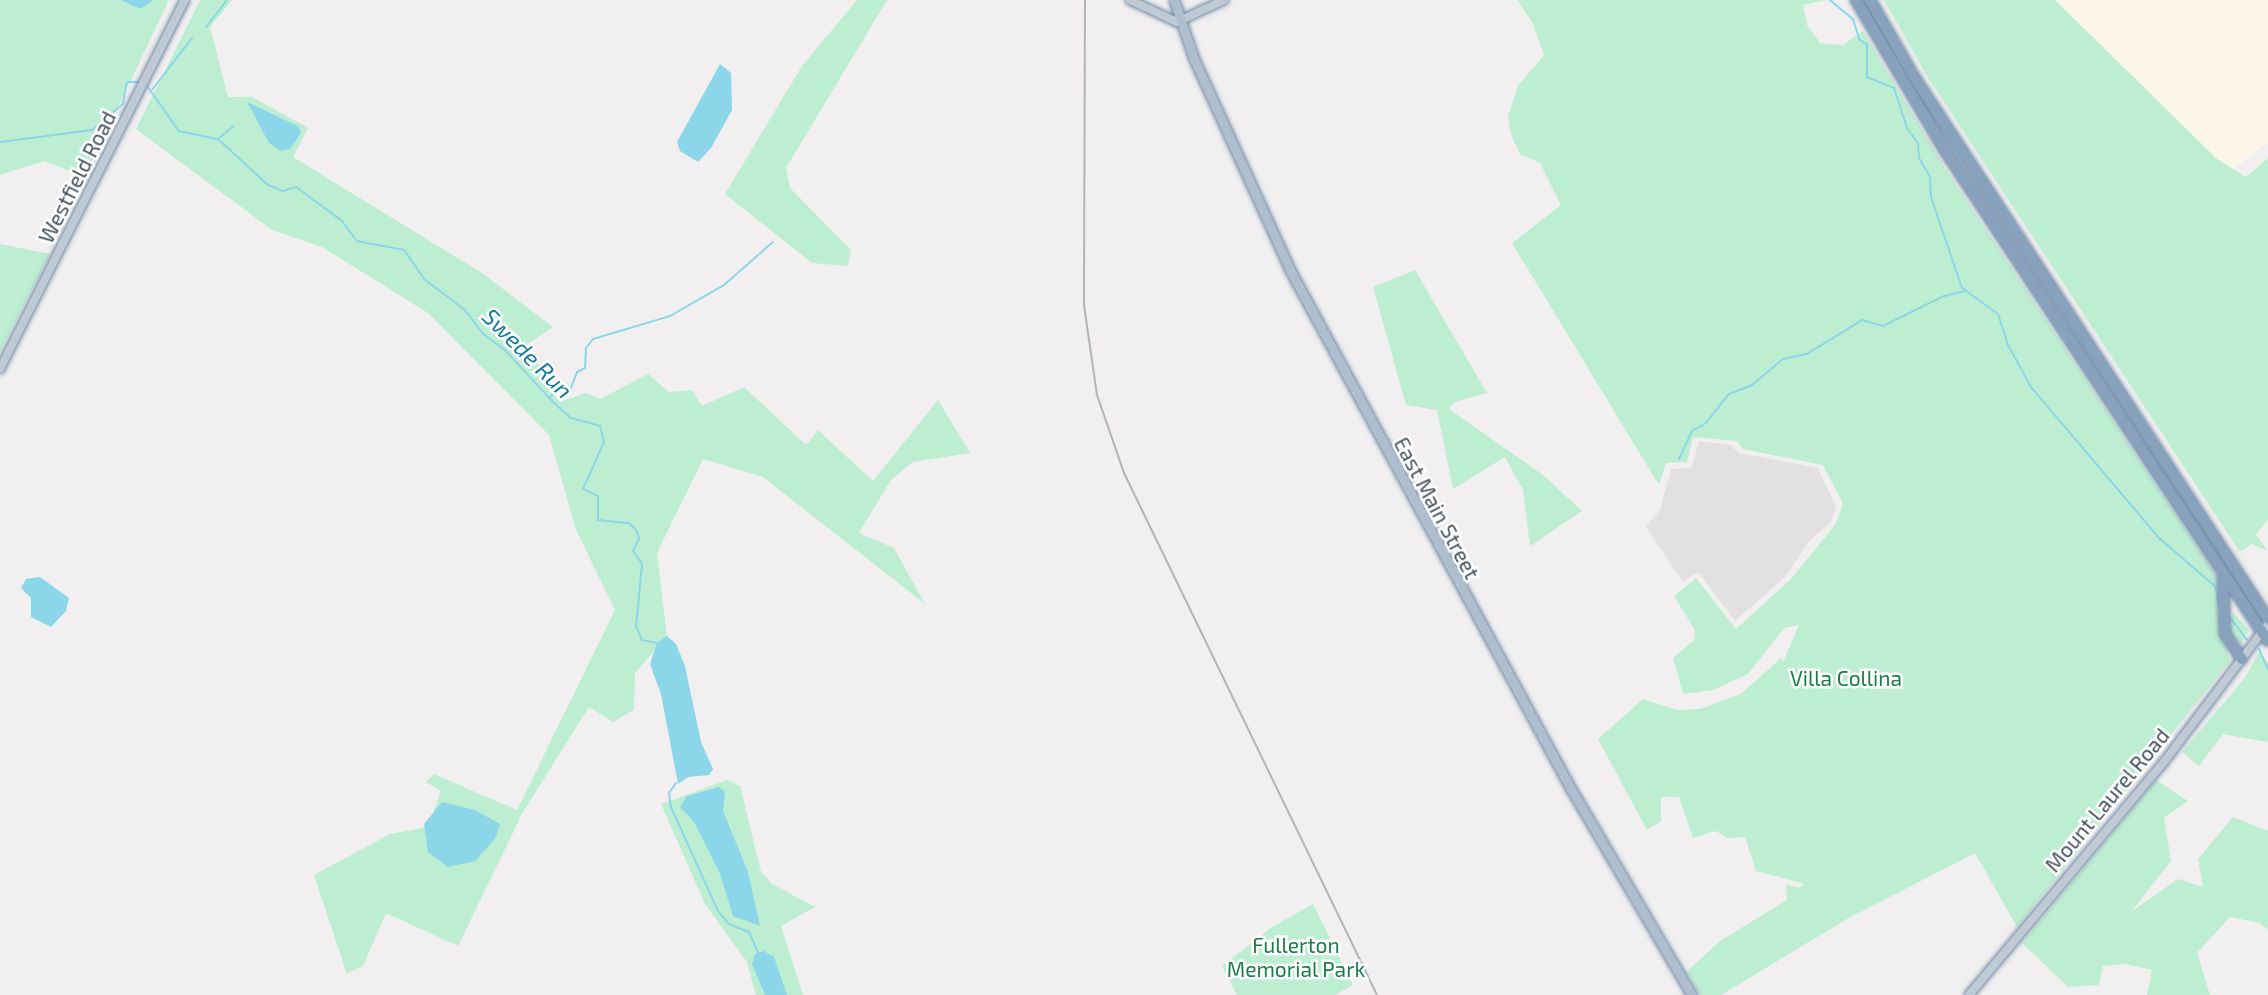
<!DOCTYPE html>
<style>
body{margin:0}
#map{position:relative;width:2268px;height:995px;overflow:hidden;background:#f1efef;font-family:"Exo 2",sans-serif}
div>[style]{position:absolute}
.commercial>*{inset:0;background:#fcf6e9}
.education>*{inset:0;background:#e2e0e1}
.green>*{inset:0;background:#beeed1}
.water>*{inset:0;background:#8cd6ea}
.stream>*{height:2px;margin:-1px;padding:0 1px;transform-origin:1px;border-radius:1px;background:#8cd6ea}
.roads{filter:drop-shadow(0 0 2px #738ca9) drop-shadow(0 0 2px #738ca9)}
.secondary>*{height:8px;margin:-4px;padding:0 4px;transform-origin:4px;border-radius:4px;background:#c0cad5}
.primary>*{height:9px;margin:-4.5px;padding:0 4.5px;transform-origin:4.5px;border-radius:4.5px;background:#afbecd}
.highway>*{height:10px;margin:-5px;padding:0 5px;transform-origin:5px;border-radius:5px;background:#88a1bd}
.rail>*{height:2px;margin:-1px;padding:0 1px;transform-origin:1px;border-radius:1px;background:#b1b4b9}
span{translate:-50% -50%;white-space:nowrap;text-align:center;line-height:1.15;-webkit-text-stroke:5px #fff;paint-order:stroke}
.street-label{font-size:21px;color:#47525c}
.park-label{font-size:21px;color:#197d4b}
.water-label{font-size:23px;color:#0f7b98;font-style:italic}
</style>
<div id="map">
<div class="commercial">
<i style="clip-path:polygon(2055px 0,2268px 0,2268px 142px,2228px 173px)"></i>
</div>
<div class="education">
<i style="clip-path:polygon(1699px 441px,1730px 445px,1739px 453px,1818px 468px,1836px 507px,1831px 522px,1810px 540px,1785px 577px,1735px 621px,1698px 572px,1683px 582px,1646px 527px,1660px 510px,1671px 469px,1691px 468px)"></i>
</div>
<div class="green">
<i style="clip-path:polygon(0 0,120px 0,140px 9px,154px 0,169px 0,85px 177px,44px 161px,0 175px)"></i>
<i style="clip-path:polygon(200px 0,232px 0,210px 27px,228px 97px,252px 97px,308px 128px,293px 157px,482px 273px,553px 327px,528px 344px,559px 402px,586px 393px,600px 399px,648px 374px,669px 392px,692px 390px,702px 406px,744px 387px,806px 445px,818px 430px,873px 481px,938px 400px,970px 453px,913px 462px,891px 480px,859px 533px,894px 548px,925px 604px,763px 477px,703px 459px,657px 553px,667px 636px,635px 673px,634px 710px,613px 722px,589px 707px,522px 814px,458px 946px,386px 913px,363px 966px,347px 974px,314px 875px,390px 834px,428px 827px,441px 791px,426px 782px,434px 774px,517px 810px,615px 610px,576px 530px,549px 435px,428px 313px,322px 247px,272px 230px,136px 129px)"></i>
<i style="clip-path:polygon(857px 0,887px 0,786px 168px,790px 188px,851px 250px,848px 266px,812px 263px,725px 194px,802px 66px)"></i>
<i style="clip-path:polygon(1517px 0,1826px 0,1803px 5px,1807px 25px,1820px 43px,1843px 45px,1863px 31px,1945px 168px,2217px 577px,2219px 626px,2230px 661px,2017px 927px,1975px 853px,1847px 919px,1721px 995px,1700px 995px,1687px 971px,1720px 941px,1787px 900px,1786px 884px,1798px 888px,1805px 884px,1756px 871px,1745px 837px,1727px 838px,1716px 831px,1693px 838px,1679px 797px,1661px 797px,1661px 821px,1647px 830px,1598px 739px,1643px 699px,1677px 710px,1700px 709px,1741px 694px,1781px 658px,1783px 662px,1799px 625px,1784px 628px,1748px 674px,1713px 690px,1683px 694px,1673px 658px,1694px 640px,1695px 630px,1674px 596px,1696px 578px,1736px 629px,1791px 579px,1835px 525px,1843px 504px,1823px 465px,1743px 449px,1737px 441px,1693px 437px,1687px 462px,1666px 463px,1659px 485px,1512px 243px,1561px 205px,1540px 163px,1520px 154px,1511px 135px,1508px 116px,1518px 86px,1544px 55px,1532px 22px)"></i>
<i style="clip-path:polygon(1884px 0,2055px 0,2217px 159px,2246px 177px,2268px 158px,2268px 519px,2256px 535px,2268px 551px,2252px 544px,2240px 552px,1927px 76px)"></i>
<i style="clip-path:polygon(0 244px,50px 254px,0 352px)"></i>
<i style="clip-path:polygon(1415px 270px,1487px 393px,1454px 402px,1449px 409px,1543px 475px,1582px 511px,1530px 546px,1523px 490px,1505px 457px,1453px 489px,1437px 410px,1406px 405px,1373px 287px)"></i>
<i style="clip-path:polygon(2233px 612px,2249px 630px,2241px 644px,2230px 633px)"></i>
<i style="clip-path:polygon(2259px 652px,2268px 663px,2268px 742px,2223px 734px,2199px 766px,2182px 752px,2244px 679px)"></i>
<i style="clip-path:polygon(727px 780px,740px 786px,761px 872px,772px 884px,815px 907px,781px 926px,803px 995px,756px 995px,747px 962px,705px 904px,661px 804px)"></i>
<i style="clip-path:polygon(2156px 780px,2188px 801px,2164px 818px,2171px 861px,2131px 912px,2178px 879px,2203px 887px,2198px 859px,2233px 817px,2268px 831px,2268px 930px,2260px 923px,2230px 917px,2197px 953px,2210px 995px,2147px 995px,2152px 970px,2126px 964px,2103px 966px,2099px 985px,2068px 987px,2022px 943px)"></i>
<i style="clip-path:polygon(1313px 904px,1353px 985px,1335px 995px,1237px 995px,1222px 966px,1272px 927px)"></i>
</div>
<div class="water">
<i style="clip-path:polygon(120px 0,154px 0,140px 9px)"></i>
<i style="clip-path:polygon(720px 64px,731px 73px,732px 110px,711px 148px,698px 162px,680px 151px,677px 142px)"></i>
<i style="clip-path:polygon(247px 102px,298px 126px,301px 133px,290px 149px,281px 151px,269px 143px)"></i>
<i style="clip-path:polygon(40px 577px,69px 598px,66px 611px,51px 627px,31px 617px,31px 598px,21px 588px,26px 579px)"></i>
<i style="clip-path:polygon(667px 636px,676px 644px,685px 666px,701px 742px,713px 769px,709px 775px,688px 777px,678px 784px,661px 694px,650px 664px,657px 643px)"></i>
<i style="clip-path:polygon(719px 787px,725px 792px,723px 811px,748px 872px,760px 926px,733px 916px,720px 874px,694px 822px,680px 807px,687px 796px)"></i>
<i style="clip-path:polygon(442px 802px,475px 810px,500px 824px,495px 839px,475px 861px,448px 867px,428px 852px,424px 824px)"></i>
<i style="clip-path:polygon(764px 951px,774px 957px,787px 995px,765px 995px,752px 964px,755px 954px)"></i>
</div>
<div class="stream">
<i style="left:1830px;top:0;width:30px;rotate:40deg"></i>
<i style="left:1853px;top:19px;width:21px;rotate:73deg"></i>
<i style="left:1859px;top:39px;width:10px;rotate:37deg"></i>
<i style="left:1867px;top:45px;width:32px;rotate:90deg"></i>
<i style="left:1867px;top:77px;width:29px;rotate:22deg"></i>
<i style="left:1894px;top:88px;width:42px;rotate:72deg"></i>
<i style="left:1907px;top:128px;width:19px;rotate:54deg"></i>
<i style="left:1918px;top:143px;width:15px;rotate:86deg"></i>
<i style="left:1919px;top:158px;width:22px;rotate:60deg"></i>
<i style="left:1930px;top:177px;width:20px;rotate:87deg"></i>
<i style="left:1931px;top:197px;width:96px;rotate:71.2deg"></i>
<i style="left:1962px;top:288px;width:44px;rotate:35.8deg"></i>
<i style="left:1998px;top:314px;width:33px;rotate:72deg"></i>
<i style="left:2008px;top:345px;width:48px;rotate:61.3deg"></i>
<i style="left:2031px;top:387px;width:199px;rotate:49.7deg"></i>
<i style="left:2160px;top:539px;width:74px;rotate:40.6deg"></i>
<i style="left:2216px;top:587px;width:15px;rotate:82deg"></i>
<i style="left:206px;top:27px;width:34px;rotate:-52deg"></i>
<i style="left:147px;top:86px;width:55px;rotate:54.6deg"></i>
<i style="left:179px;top:131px;width:40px;rotate:12deg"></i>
<i style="left:218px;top:139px;width:68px;rotate:42.6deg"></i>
<i style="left:268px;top:185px;width:16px;rotate:22deg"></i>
<i style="left:283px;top:191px;width:14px;rotate:-17deg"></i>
<i style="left:296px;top:187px;width:56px;rotate:36.3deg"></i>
<i style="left:341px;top:220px;width:26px;rotate:53deg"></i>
<i style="left:357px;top:241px;width:48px;rotate:10.8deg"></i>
<i style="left:404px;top:250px;width:35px;rotate:55deg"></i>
<i style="left:424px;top:279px;width:51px;rotate:37.1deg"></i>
<i style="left:465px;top:310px;width:30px;rotate:53deg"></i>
<i style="left:483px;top:334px;width:27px;rotate:36deg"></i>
<i style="left:505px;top:350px;width:71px;rotate:47.3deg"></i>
<i style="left:553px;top:402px;width:24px;rotate:42deg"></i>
<i style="left:571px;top:418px;width:30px;rotate:15deg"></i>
<i style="left:600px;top:426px;width:16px;rotate:76deg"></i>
<i style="left:604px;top:442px;width:51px;rotate:114.1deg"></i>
<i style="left:583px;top:489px;width:17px;rotate:25deg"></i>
<i style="left:598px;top:496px;width:24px;rotate:90deg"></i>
<i style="left:598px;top:520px;width:31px;rotate:6deg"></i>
<i style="left:629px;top:523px;width:10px;rotate:45deg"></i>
<i style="left:636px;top:530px;width:9px;rotate:69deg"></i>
<i style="left:639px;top:538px;width:14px;rotate:115deg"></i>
<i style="left:633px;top:551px;width:16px;rotate:55deg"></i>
<i style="left:642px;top:564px;width:62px;rotate:95.5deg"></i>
<i style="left:636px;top:626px;width:15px;rotate:67deg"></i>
<i style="left:642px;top:640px;width:15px;rotate:11deg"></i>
<i style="left:152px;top:90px;width:66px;rotate:-52.4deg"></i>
<i style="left:219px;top:138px;width:19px;rotate:-39deg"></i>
<i style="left:0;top:142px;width:93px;rotate:-7.4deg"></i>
<i style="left:92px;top:130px;width:40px;rotate:-40deg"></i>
<i style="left:123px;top:104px;width:22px;rotate:-80deg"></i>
<i style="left:127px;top:82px;width:12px"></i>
<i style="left:550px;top:397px;width:13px;rotate:-45deg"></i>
<i style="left:559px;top:388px;width:12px"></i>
<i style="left:571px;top:388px;width:17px;rotate:-69deg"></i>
<i style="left:577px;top:372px;width:9px;rotate:-27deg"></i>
<i style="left:585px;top:368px;width:20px;rotate:-87deg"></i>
<i style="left:586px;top:348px;width:11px;rotate:-52deg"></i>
<i style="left:593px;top:339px;width:80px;rotate:-16.6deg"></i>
<i style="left:670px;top:316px;width:62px;rotate:-29.9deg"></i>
<i style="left:724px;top:285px;width:65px;rotate:-41.3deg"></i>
<i style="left:1679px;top:459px;width:31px;rotate:-65deg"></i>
<i style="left:1692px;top:431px;width:16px;rotate:-30deg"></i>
<i style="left:1706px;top:423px;width:37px;rotate:-52deg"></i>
<i style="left:1729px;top:394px;width:25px;rotate:-21deg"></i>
<i style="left:1752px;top:385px;width:40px;rotate:-40deg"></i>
<i style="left:1783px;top:359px;width:25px;rotate:-12deg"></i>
<i style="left:1807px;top:354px;width:65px;rotate:-31.7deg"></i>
<i style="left:1862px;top:320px;width:22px;rotate:16deg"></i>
<i style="left:1883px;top:326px;width:68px;rotate:-26.2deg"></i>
<i style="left:1944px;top:296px;width:23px;rotate:-13deg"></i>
<i style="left:2229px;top:616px;width:30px;rotate:53deg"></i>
<i style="left:2259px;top:649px;width:22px;rotate:66deg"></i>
<i style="left:676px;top:783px;width:12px;rotate:125deg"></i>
<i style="left:669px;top:793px;width:14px;rotate:82deg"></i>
<i style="left:671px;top:807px;width:114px;rotate:65.7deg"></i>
<i style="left:718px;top:911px;width:17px;rotate:50deg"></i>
<i style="left:729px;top:924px;width:22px;rotate:22deg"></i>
<i style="left:749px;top:932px;width:24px;rotate:66deg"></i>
</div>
<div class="roads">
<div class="secondary">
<i style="left:1130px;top:0;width:52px;rotate:25.1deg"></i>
<i style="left:1177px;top:22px;width:52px;rotate:-25.1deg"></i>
<i style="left:0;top:369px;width:413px;rotate:-63.4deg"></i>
<i style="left:1969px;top:995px;width:304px;rotate:-50.1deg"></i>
<i style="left:2164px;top:762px;width:173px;rotate:-53deg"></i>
</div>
<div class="primary">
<i style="left:1174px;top:0;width:62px;rotate:71.3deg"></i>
<i style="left:1194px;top:59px;width:234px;rotate:65.5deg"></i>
<i style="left:1291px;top:272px;width:588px;rotate:61.56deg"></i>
<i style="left:1571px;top:789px;width:239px;rotate:59.6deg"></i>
</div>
<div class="highway">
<i style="left:1856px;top:0;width:177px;rotate:59.4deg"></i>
<i style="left:1946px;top:152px;width:585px;rotate:56.64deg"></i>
<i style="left:1870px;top:0;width:89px;rotate:60.3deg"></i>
<i style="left:1914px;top:77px;width:647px;rotate:56.85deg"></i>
<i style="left:2223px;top:577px;width:57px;rotate:88deg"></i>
<i style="left:2225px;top:634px;width:30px;rotate:56deg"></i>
</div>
</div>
<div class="rail">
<i style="left:1085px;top:0;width:305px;rotate:90.2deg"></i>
<i style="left:1084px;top:305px;width:91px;rotate:81.8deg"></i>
<i style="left:1097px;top:395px;width:83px;rotate:70.9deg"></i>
<i style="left:1124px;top:473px;width:580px;rotate:64.14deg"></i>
</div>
<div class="street-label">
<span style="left:77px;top:177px;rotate:-63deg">Westfield Road</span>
<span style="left:1437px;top:508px;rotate:62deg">East Main Street</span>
<span style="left:2107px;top:800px;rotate:-50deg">Mount Laurel Road</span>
</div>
<div class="park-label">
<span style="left:1846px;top:678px">Villa Collina</span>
<span style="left:1296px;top:957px">Fullerton<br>Memorial Park</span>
</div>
<div class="water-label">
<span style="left:528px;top:353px;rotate:45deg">Swede Run</span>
</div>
</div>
